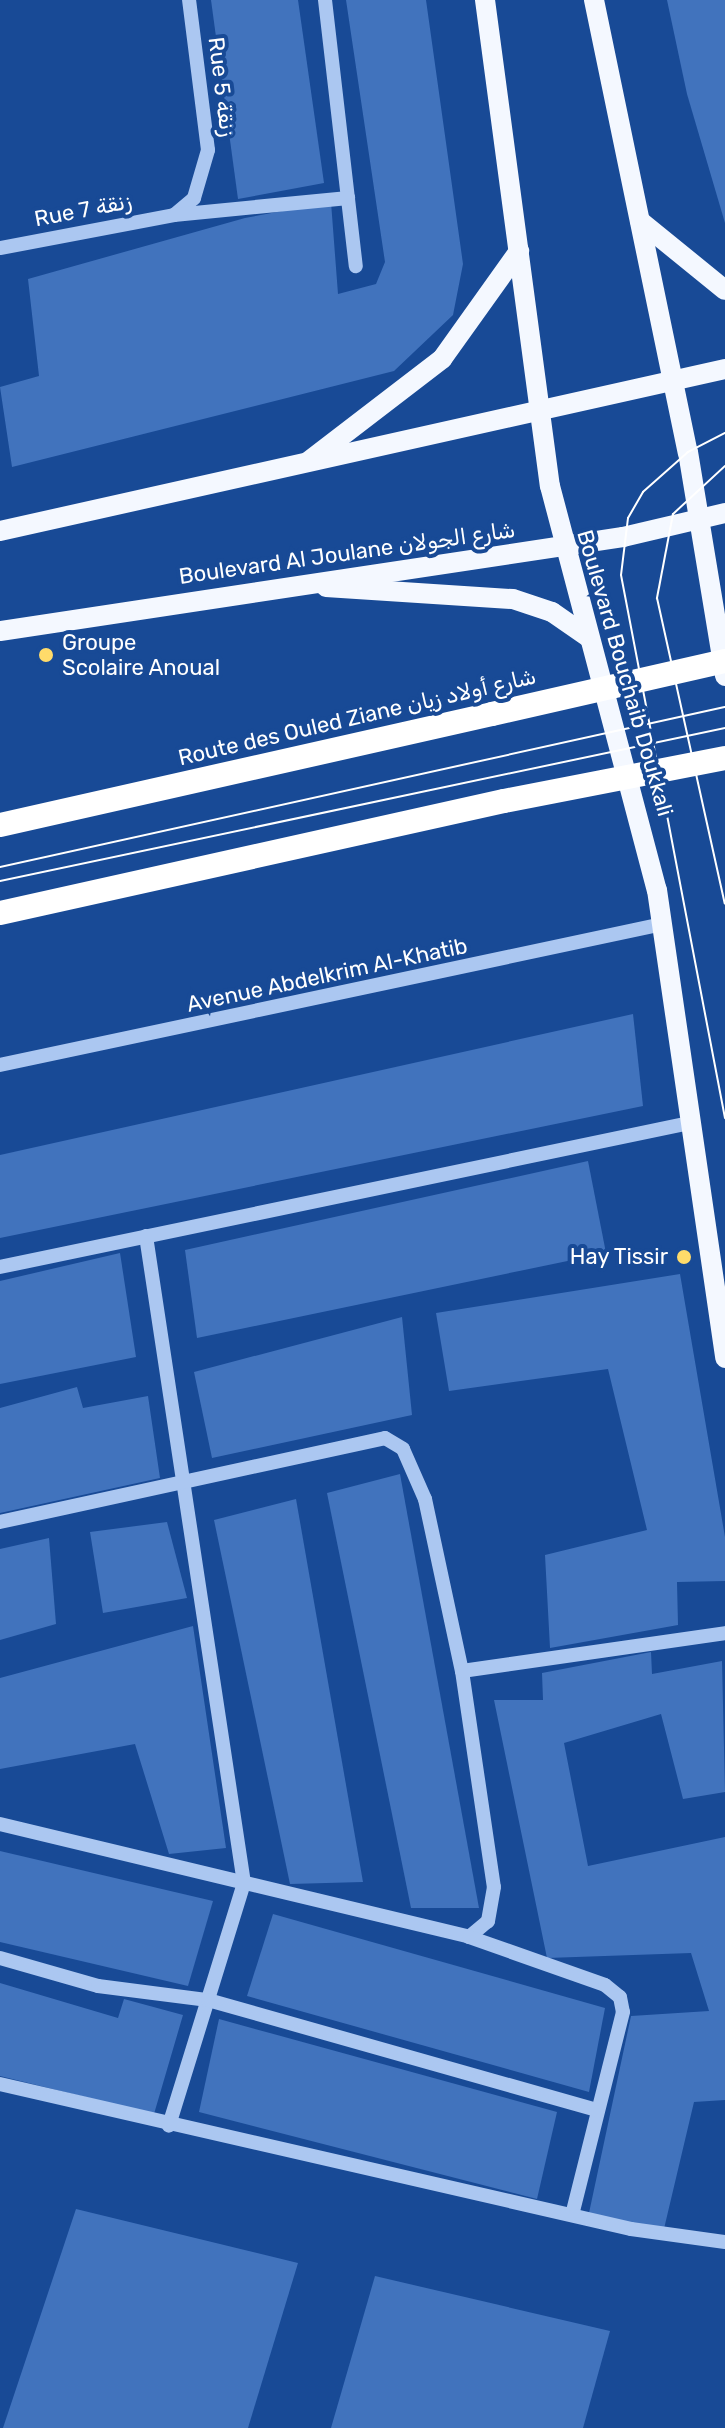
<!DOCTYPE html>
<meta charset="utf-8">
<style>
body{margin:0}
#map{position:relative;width:725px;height:2428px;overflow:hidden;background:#184a96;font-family:Rubik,"Noto Naskh Arabic",sans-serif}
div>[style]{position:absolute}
.building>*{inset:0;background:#4173bd}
.minor>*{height:14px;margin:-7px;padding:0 7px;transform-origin:7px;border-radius:7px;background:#abc7f1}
.major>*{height:20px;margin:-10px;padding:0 10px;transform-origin:10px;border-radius:10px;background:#f4f8ff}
.highway>*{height:24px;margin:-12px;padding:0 12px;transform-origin:12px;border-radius:12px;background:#fff}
.tram>*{height:2px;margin:-1px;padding:0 1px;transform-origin:1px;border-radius:1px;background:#fff}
.highway-bridge>*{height:24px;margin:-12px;padding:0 12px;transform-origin:12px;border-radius:12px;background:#fff}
.dots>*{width:22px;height:22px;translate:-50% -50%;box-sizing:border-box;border:4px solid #184a96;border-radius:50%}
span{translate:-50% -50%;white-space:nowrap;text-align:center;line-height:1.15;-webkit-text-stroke:8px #184a96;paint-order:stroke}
.street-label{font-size:22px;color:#fff}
.poi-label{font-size:22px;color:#fff}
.left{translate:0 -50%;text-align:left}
.right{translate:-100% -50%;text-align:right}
</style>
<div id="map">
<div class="building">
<i style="clip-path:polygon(211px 0,298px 0,324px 183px,238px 199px)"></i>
<i style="clip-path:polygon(346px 0,426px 0,463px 264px,453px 315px,394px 371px,12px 467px,0 387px,39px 376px,28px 279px,245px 218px,331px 202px,338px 294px,376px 284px,385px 262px)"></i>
<i style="clip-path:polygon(667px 0,725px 0,725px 223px,687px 94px)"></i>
<i style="clip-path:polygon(633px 1014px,643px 1106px,0 1238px,0 1155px)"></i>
<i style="clip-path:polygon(588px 1161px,606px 1253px,197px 1338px,185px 1250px)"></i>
<i style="clip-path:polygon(120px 1253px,136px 1357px,0 1384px,0 1281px)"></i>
<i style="clip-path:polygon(680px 1274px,725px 1537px,725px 1581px,677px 1582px,678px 1625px,550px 1648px,545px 1555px,647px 1530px,608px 1369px,449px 1391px,436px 1313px)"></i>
<i style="clip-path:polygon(402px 1317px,412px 1415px,212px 1458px,194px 1372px)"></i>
<i style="clip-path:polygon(77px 1387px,83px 1408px,148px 1396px,160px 1478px,0 1513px,0 1408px)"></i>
<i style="clip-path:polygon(400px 1474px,479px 1908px,411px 1908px,327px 1493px)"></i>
<i style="clip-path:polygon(296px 1499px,363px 1882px,290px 1884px,214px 1520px)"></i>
<i style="clip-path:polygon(167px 1522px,187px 1598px,103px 1613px,90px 1532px)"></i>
<i style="clip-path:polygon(49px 1538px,56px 1624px,0 1640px,0 1549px)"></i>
<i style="clip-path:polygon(193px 1626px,226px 1848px,169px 1854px,135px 1744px,0 1769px,0 1678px)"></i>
<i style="clip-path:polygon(651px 1652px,652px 1674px,722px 1661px,725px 1792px,683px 1799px,661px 1714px,564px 1743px,588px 1866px,725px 1837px,725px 2100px,694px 2102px,663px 2233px,589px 2213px,631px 2016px,709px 2011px,691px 1953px,547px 1958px,494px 1700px,543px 1700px,542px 1673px)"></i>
<i style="clip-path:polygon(0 1851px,213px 1901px,188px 1986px,0 1942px)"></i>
<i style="clip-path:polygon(273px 1914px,605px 2008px,589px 2092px,247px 1996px)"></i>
<i style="clip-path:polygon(0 1983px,118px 2018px,124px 1999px,183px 2015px,154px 2114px,0 2076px)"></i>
<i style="clip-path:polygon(219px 2019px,557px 2112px,537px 2199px,199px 2112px)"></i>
<i style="clip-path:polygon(76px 2209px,298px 2263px,248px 2428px,3px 2428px)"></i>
<i style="clip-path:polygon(375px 2276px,610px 2331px,583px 2428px,331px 2428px)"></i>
</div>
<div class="minor">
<i style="left:325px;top:0;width:268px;rotate:83.4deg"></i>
<i style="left:174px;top:215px;width:26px;rotate:-40deg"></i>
<i style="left:194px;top:198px;width:50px;rotate:-73.7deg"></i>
<i style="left:208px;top:150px;width:151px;rotate:-97.2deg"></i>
<i style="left:0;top:248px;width:177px;rotate:-10.7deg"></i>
<i style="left:174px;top:215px;width:175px;rotate:-5.6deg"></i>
<i style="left:0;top:1065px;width:678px;rotate:-12.01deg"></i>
<i style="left:146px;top:1236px;width:654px;rotate:81.39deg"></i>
<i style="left:244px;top:1883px;width:254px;rotate:107.2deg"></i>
<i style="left:0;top:1267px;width:705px;rotate:-11.79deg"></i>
<i style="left:0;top:1522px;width:394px;rotate:-12.3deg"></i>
<i style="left:385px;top:1438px;width:21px;rotate:31deg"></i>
<i style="left:403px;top:1449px;width:55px;rotate:66.3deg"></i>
<i style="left:425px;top:1499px;width:176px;rotate:77.9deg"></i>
<i style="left:462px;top:1671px;width:218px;rotate:81.6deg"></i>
<i style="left:494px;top:1887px;width:35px;rotate:100deg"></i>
<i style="left:488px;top:1921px;width:25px;rotate:140deg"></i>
<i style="left:462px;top:1671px;width:266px;rotate:-8.2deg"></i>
<i style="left:0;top:1824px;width:482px;rotate:13.5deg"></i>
<i style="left:469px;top:1937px;width:144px;rotate:19.4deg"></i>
<i style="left:605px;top:1985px;width:19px;rotate:39deg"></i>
<i style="left:620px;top:1997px;width:15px;rotate:79deg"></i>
<i style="left:623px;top:2012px;width:209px;rotate:104.1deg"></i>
<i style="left:0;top:1958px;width:102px;rotate:15.9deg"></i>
<i style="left:98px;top:1986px;width:111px;rotate:7.3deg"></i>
<i style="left:208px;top:2000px;width:405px;rotate:15.8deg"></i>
<i style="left:0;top:2084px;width:647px;rotate:12.94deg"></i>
<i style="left:631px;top:2229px;width:95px;rotate:7.9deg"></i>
</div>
<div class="major">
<i style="left:485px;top:0;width:490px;rotate:82.4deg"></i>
<i style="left:550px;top:486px;width:418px;rotate:75.2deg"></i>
<i style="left:657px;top:890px;width:473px;rotate:81.7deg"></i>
<i style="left:594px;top:0;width:462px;rotate:78.3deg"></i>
<i style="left:688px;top:452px;width:227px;rotate:80.6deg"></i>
<i style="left:640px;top:221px;width:109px;rotate:39.1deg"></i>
<i style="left:309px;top:461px;width:168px;rotate:-37.5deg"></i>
<i style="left:442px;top:359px;width:133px;rotate:-54.5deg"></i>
<i style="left:0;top:531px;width:743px;rotate:-12.6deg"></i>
<i style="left:326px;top:587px;width:187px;rotate:3.7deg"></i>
<i style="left:513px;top:599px;width:41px;rotate:18.4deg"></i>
<i style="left:552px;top:612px;width:44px;rotate:34.8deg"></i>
<i style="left:0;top:631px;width:630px;rotate:-8.58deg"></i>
<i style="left:623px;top:537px;width:105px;rotate:-13.2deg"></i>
</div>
<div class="highway">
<i style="left:0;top:825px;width:504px;rotate:-12.71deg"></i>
<i style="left:0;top:913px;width:516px;rotate:-12.53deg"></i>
</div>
<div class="tram">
<i style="left:725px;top:433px;width:42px;rotate:152.8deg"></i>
<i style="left:688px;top:452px;width:60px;rotate:138.4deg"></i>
<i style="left:643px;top:492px;width:30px;rotate:120deg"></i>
<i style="left:628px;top:518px;width:57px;rotate:97deg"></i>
<i style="left:621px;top:575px;width:553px;rotate:79.16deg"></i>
<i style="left:725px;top:466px;width:71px;rotate:137.3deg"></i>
<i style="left:673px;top:514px;width:86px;rotate:100.8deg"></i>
<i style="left:657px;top:598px;width:313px;rotate:77.5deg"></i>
<i style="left:0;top:867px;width:742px;rotate:-12.45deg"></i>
<i style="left:0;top:881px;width:741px;rotate:-11.92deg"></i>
</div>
<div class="highway-bridge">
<i style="left:492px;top:714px;width:239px;rotate:-12.8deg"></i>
<i style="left:504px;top:801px;width:225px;rotate:-11deg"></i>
</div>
<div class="dots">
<i style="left:46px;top:655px;background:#ffdb6a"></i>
<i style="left:684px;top:1257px;background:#ffdb6a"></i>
</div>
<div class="street-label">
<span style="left:222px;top:87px;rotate:83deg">Rue 5 زنقة</span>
<span style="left:83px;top:210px;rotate:-11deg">Rue 7 زنقة</span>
<span style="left:347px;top:553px;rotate:-8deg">Boulevard Al Joulane شارع الجولان</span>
<span style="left:625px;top:673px;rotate:74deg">Boulevard Bouchaib Doukkali</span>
<span style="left:357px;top:717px;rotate:-13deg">Route des Ouled Ziane شارع أولاد زيان</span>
<span style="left:327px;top:975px;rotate:-12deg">Avenue Abdelkrim Al-Khatib</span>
</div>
<div class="poi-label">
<span class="left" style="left:62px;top:655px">Groupe<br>Scolaire Anoual</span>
<span class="right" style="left:668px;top:1257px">Hay Tissir</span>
</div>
</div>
